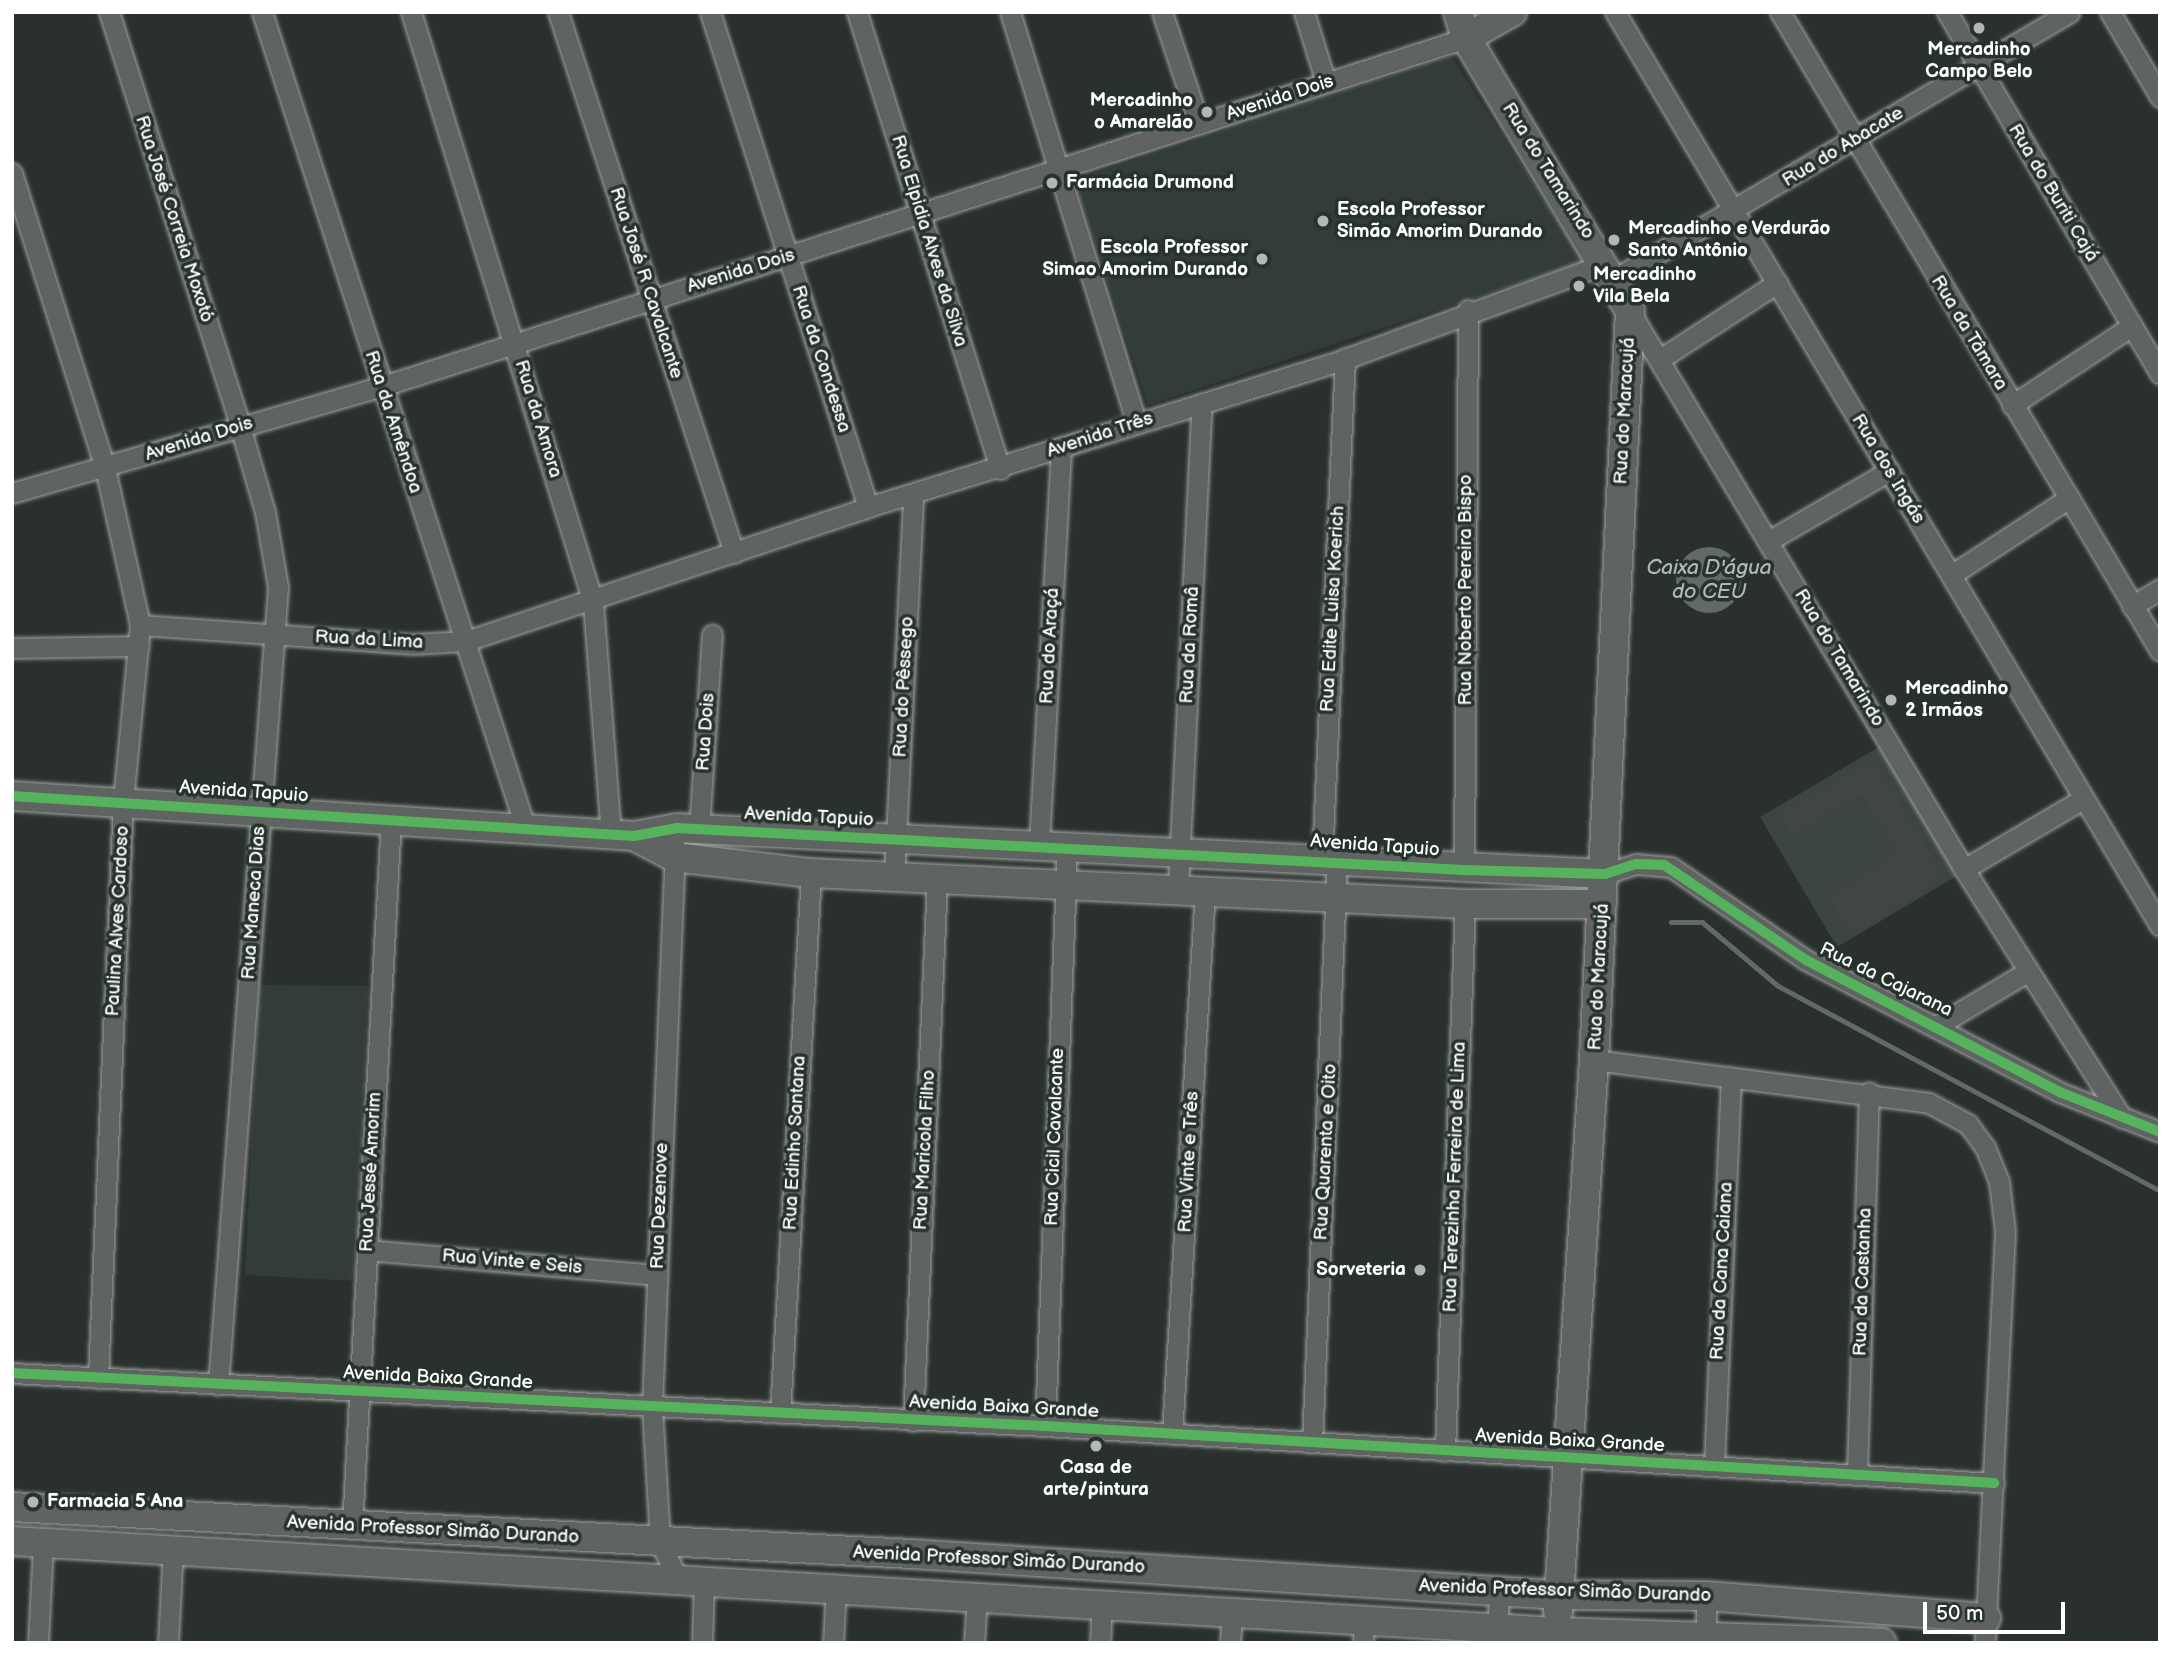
<!DOCTYPE html>
<meta charset="utf-8">
<style>
body{margin:0}
#map{position:relative;width:2172px;height:1655px;overflow:hidden;background:#29302d;font-family:"Balsamiq Sans",sans-serif}
div>[style]{position:absolute}
.built>*{inset:0;background:#323d38}
.green>*{inset:0;background:#3b4641}
.water>*{inset:0;background:#616a66}
.round{border-radius:50%}
.stream>*{height:5px;margin:-2.5px;padding:0 2.5px;transform-origin:2.5px;border-radius:2.5px;background:#616a66}
.building>*{inset:0;background:#414644}
.roads{filter:drop-shadow(0 0 2px #9fa2a0) drop-shadow(0 0 2px #9fa2a0)}
.street>*{height:19px;margin:-9.5px;padding:0 9.5px;transform-origin:9.5px;border-radius:9.5px;background:#5f6362}
.secondary>*{height:28px;margin:-14px;padding:0 14px;transform-origin:14px;border-radius:14px;background:#5f6362}
.cycleway>*{height:10px;margin:-5px;padding:0 5px;transform-origin:5px;border-radius:5px;background:#56b35d}
.dots>*{width:19px;height:19px;translate:-50% -50%;box-sizing:border-box;border:4px solid #26332d;border-radius:50%}
span{translate:-50% -50%;white-space:nowrap;text-align:center;line-height:1.15;-webkit-text-stroke:7px #26332d;paint-order:stroke}
.poi-label{font-size:19px;color:#fff;font-weight:700}
.right{translate:-100% -50%;text-align:right}
.left{translate:0 -50%;text-align:left}
.street-label{font-size:19px;color:#fff}
.water-label{font-size:21px;color:#b3b8b6;font-style:italic}
.frame{position:absolute;inset:0;border:14px solid #fff;pointer-events:none}
.scale{position:absolute;left:1923px;top:1602px;width:142px;height:32px;box-sizing:border-box;border:4px solid #fff;border-top:0;padding-left:9px;font-size:21px;line-height:24px;white-space:nowrap;color:#fff;-webkit-text-stroke:5px #26332d;paint-order:stroke}
</style>
<div id="map">
<div class="built">
<i style="clip-path:polygon(1451px 56px,1584px 262px,1148px 405px,1074px 180px)"></i>
<i style="clip-path:polygon(259px 985px,368px 986px,355px 1281px,245px 1275px)"></i>
</div>
<div class="green">
<i style="clip-path:polygon(1884px 744px,1960px 874px,1837px 947px,1760px 817px)"></i>
</div>
<div class="water">
<i class="round" style="left:1676px;top:547px;width:66px;height:66px"></i>
</div>
<div class="stream">
<i style="left:1671px;top:922px;width:31px"></i>
<i style="left:1702px;top:922px;width:99px;rotate:40.1deg"></i>
<i style="left:1778px;top:986px;width:434px;rotate:28.2deg"></i>
</div>
<div class="building">
<i style="clip-path:polygon(1874px 761px,1944px 877px,1853px 934px,1829px 897px,1898px 853px,1862px 794px,1791px 835px,1779px 814px)"></i>
</div>
<div class="roads">
<div class="street">
<i style="left:109px;top:12px;width:434px;rotate:72.4deg"></i>
<i style="left:240px;top:426px;width:90px;rotate:73.8deg"></i>
<i style="left:265px;top:512px;width:76px;rotate:80.2deg"></i>
<i style="left:278px;top:587px;width:800px;rotate:94.3deg"></i>
<i style="left:262px;top:12px;width:860px;rotate:72.11deg"></i>
<i style="left:411px;top:12px;width:617px;rotate:72.86deg"></i>
<i style="left:593px;top:602px;width:234px;rotate:85.6deg"></i>
<i style="left:558px;top:12px;width:569px;rotate:71.98deg"></i>
<i style="left:710px;top:12px;width:520px;rotate:72.3deg"></i>
<i style="left:857px;top:12px;width:479px;rotate:72.6deg"></i>
<i style="left:1010px;top:12px;width:429px;rotate:72.9deg"></i>
<i style="left:1162px;top:12px;width:117px;rotate:71.6deg"></i>
<i style="left:1304px;top:12px;width:74px;rotate:72.8deg"></i>
<i style="left:1615px;top:12px;width:1064px;rotate:59.19deg"></i>
<i style="left:1780px;top:12px;width:743px;rotate:59.26deg"></i>
<i style="left:1947px;top:12px;width:420px;rotate:59.5deg"></i>
<i style="left:2110px;top:12px;width:99px;rotate:59.5deg"></i>
<i style="left:12px;top:173px;width:309px;rotate:72.5deg"></i>
<i style="left:105px;top:468px;width:161px;rotate:77.4deg"></i>
<i style="left:140px;top:625px;width:177px;rotate:95.5deg"></i>
<i style="left:123px;top:801px;width:578px;rotate:92.48deg"></i>
<i style="left:1614px;top:279px;width:528px;rotate:-30.35deg"></i>
<i style="left:1630px;top:312px;width:649px;rotate:59.05deg"></i>
<i style="left:1964px;top:869px;width:295px;rotate:57.6deg"></i>
<i style="left:1660px;top:359px;width:140px;rotate:-33deg"></i>
<i style="left:2012px;top:405px;width:144px;rotate:-33.4deg"></i>
<i style="left:12px;top:493px;width:383px;rotate:-16.1deg"></i>
<i style="left:380px;top:387px;width:1141px;rotate:-17.82deg"></i>
<i style="left:1770px;top:540px;width:138px;rotate:-30.1deg"></i>
<i style="left:1951px;top:575px;width:141px;rotate:-33.1deg"></i>
<i style="left:2132px;top:606px;width:33px;rotate:-31deg"></i>
<i style="left:140px;top:625px;width:274px;rotate:4deg"></i>
<i style="left:413px;top:644px;width:53px;rotate:-3.2deg"></i>
<i style="left:466px;top:641px;width:424px;rotate:-18.4deg"></i>
<i style="left:868px;top:507px;width:499px;rotate:-17.2deg"></i>
<i style="left:1345px;top:359px;width:277px;rotate:-20.1deg"></i>
<i style="left:12px;top:648px;width:127px;rotate:-0.9deg"></i>
<i style="left:699px;top:830px;width:196px;rotate:-86.2deg"></i>
<i style="left:1039px;top:844px;width:397px;rotate:-86.8deg"></i>
<i style="left:675px;top:847px;width:560px;rotate:92.35deg"></i>
<i style="left:652px;top:1407px;width:135px;rotate:86.6deg"></i>
<i style="left:660px;top:1542px;width:41px;rotate:64.1deg"></i>
<i style="left:1322px;top:859px;width:501px;rotate:-87.37deg"></i>
<i style="left:1964px;top:869px;width:138px;rotate:-30.5deg"></i>
<i style="left:1464px;top:870px;width:560px;rotate:-89.59deg"></i>
<i style="left:1605px;top:874px;width:33px;rotate:-18deg"></i>
<i style="left:1636px;top:864px;width:35px;rotate:5deg"></i>
<i style="left:1671px;top:867px;width:164px;rotate:34.6deg"></i>
<i style="left:1806px;top:960px;width:288px;rotate:27.5deg"></i>
<i style="left:2062px;top:1093px;width:105px;rotate:21.7deg"></i>
<i style="left:894px;top:877px;width:381px;rotate:-87.1deg"></i>
<i style="left:1178px;top:887px;width:484px;rotate:-87.2deg"></i>
<i style="left:1938px;top:1025px;width:104px;rotate:-30.8deg"></i>
<i style="left:1594px;top:1060px;width:338px;rotate:7.3deg"></i>
<i style="left:1929px;top:1103px;width:44px;rotate:28.3deg"></i>
<i style="left:1968px;top:1124px;width:29px;rotate:54deg"></i>
<i style="left:1985px;top:1147px;width:38px;rotate:68deg"></i>
<i style="left:1999px;top:1182px;width:49px;rotate:83deg"></i>
<i style="left:2005px;top:1231px;width:412px;rotate:92.8deg"></i>
<i style="left:367px;top:1250px;width:291px;rotate:4.9deg"></i>
<i style="left:12px;top:1373px;width:1034px;rotate:2.94deg"></i>
<i style="left:1045px;top:1426px;width:951px;rotate:3.44deg"></i>
<i style="left:780px;top:1413px;width:541px;rotate:-86.71deg"></i>
<i style="left:913px;top:1421px;width:543px;rotate:-87.46deg"></i>
<i style="left:1045px;top:1426px;width:578px;rotate:-87.82deg"></i>
<i style="left:1172px;top:1434px;width:545px;rotate:-86.53deg"></i>
<i style="left:1312px;top:1443px;width:584px;rotate:-87.54deg"></i>
<i style="left:1445px;top:1451px;width:547px;rotate:-87.91deg"></i>
<i style="left:1714px;top:1466px;width:389px;rotate:-87.5deg"></i>
<i style="left:1857px;top:1472px;width:380px;rotate:-88.2deg"></i>
<i style="left:352px;top:1526px;width:708px;rotate:-86.84deg"></i>
<i style="left:38px;top:1643px;width:100px;rotate:-87.1deg"></i>
<i style="left:168px;top:1643px;width:94px;rotate:-87deg"></i>
<i style="left:702px;top:1643px;width:63px;rotate:-88.2deg"></i>
<i style="left:833px;top:1643px;width:55px;rotate:-86.9deg"></i>
<i style="left:974px;top:1643px;width:47px;rotate:-86.3deg"></i>
<i style="left:1100px;top:1643px;width:42px;rotate:-87.3deg"></i>
<i style="left:1230px;top:1643px;width:32px;rotate:-86deg"></i>
<i style="left:1363px;top:1643px;width:25px;rotate:-88deg"></i>
<i style="left:1497px;top:1643px;width:52px;rotate:-87.8deg"></i>
<i style="left:1706px;top:1643px;width:47px;rotate:-90deg"></i>
</div>
<div class="secondary">
<i style="left:1458px;top:12px;width:27px;rotate:73deg"></i>
<i style="left:1466px;top:38px;width:318px;rotate:59deg"></i>
<i style="left:1630px;top:311px;width:750px;rotate:92.75deg"></i>
<i style="left:1594px;top:1060px;width:553px;rotate:93.73deg"></i>
<i style="left:1466px;top:38px;width:53px;rotate:-29.5deg"></i>
<i style="left:12px;top:796px;width:623px;rotate:3.68deg"></i>
<i style="left:634px;top:836px;width:44px;rotate:-10.5deg"></i>
<i style="left:677px;top:828px;width:929px;rotate:2.84deg"></i>
<i style="left:634px;top:836px;width:45px;rotate:27.7deg"></i>
<i style="left:674px;top:857px;width:138px;rotate:6.7deg"></i>
<i style="left:811px;top:873px;width:655px;rotate:2.71deg"></i>
<i style="left:1465px;top:904px;width:137px"></i>
<i style="left:12px;top:1507px;width:901px;rotate:2.99deg"></i>
<i style="left:912px;top:1554px;width:647px;rotate:3.63deg"></i>
<i style="left:1558px;top:1595px;width:148px;rotate:0.4deg"></i>
<i style="left:1706px;top:1596px;width:281px;rotate:4.5deg"></i>
<i style="left:12px;top:1541px;width:1548px;rotate:3.37deg"></i>
<i style="left:1557px;top:1632px;width:325px;rotate:1.9deg"></i>
</div>
</div>
<div class="cycleway">
<i style="left:12px;top:796px;width:623px;rotate:3.68deg"></i>
<i style="left:634px;top:836px;width:44px;rotate:-10.5deg"></i>
<i style="left:677px;top:828px;width:788px;rotate:3.05deg"></i>
<i style="left:1464px;top:870px;width:141px;rotate:1.6deg"></i>
<i style="left:1605px;top:874px;width:33px;rotate:-18deg"></i>
<i style="left:1636px;top:864px;width:28px;rotate:2deg"></i>
<i style="left:1664px;top:865px;width:171px;rotate:33.8deg"></i>
<i style="left:1806px;top:960px;width:288px;rotate:27.5deg"></i>
<i style="left:2062px;top:1093px;width:105px;rotate:21.7deg"></i>
<i style="left:12px;top:1373px;width:1034px;rotate:2.94deg"></i>
<i style="left:1045px;top:1426px;width:951px;rotate:3.44deg"></i>
</div>
<div class="dots">
<i style="left:1979px;top:28px;background:#b4b7b6"></i>
<i style="left:1207px;top:112px;background:#b4b7b6"></i>
<i style="left:1052px;top:183px;background:#b4b7b6"></i>
<i style="left:1323px;top:221px;background:#b4b7b6"></i>
<i style="left:1614px;top:240px;background:#b4b7b6"></i>
<i style="left:1262px;top:259px;background:#b4b7b6"></i>
<i style="left:1579px;top:286px;background:#b4b7b6"></i>
<i style="left:1891px;top:700px;background:#b4b7b6"></i>
<i style="left:1420px;top:1270px;background:#b4b7b6"></i>
<i style="left:1096px;top:1446px;background:#b4b7b6"></i>
<i style="left:33px;top:1502px;background:#b4b7b6"></i>
</div>
<div class="poi-label">
<span style="left:1979px;top:61px">Mercadinho<br>Campo Belo</span>
<span class="right" style="left:1193px;top:112px">Mercadinho<br>o Amarelão</span>
<span class="left" style="left:1066px;top:183px">Farmácia Drumond</span>
<span class="left" style="left:1337px;top:221px">Escola Professor<br>Simão Amorim Durando</span>
<span class="left" style="left:1628px;top:240px">Mercadinho e Verdurão<br>Santo Antônio</span>
<span class="right" style="left:1248px;top:259px">Escola Professor<br>Simao Amorim Durando</span>
<span class="left" style="left:1593px;top:286px">Mercadinho<br>Vila Bela</span>
<span class="left" style="left:1905px;top:700px">Mercadinho<br>2 Irmãos</span>
<span class="right" style="left:1406px;top:1270px">Sorveteria</span>
<span style="left:1096px;top:1479px">Casa de<br>arte/pintura</span>
<span class="left" style="left:47px;top:1502px">Farmacia 5 Ana</span>
</div>
<div class="street-label">
<span style="left:1280px;top:98px;rotate:-18deg">Avenida Dois</span>
<span style="left:1843px;top:147px;rotate:-31deg">Rua do Abacate</span>
<span style="left:1548px;top:171px;rotate:58deg">Rua do Tamarindo</span>
<span style="left:2053px;top:193px;rotate:59deg">Rua do Buriti Cajá</span>
<span style="left:174px;top:219px;rotate:72deg">Rua José Correia Moxotó</span>
<span style="left:929px;top:241px;rotate:73deg">Rua Elpidia Alves da Silva</span>
<span style="left:741px;top:271px;rotate:-17deg">Avenida Dois</span>
<span style="left:646px;top:283px;rotate:72deg">Rua José R Cavalcante</span>
<span style="left:1969px;top:333px;rotate:59deg">Rua da Tâmara</span>
<span style="left:821px;top:359px;rotate:72deg">Rua da Condessa</span>
<span style="left:1625px;top:411px;rotate:-87deg">Rua do Maracujá</span>
<span style="left:538px;top:419px;rotate:73deg">Rua da Amora</span>
<span style="left:393px;top:422px;rotate:72deg">Rua da Amêndoa</span>
<span style="left:1100px;top:435px;rotate:-18deg">Avenida Três</span>
<span style="left:199px;top:439px;rotate:-17deg">Avenida Dois</span>
<span style="left:1888px;top:469px;rotate:59deg">Rua dos Ingás</span>
<span style="left:1466px;top:590px;rotate:-90deg">Rua Noberto Pereira Bispo</span>
<span style="left:1333px;top:609px;rotate:-87deg">Rua Edite Luisa Koerich</span>
<span style="left:369px;top:640px;rotate:3deg">Rua da Lima</span>
<span style="left:1190px;top:645px;rotate:-87deg">Rua da Româ</span>
<span style="left:1050px;top:646px;rotate:-87deg">Rua do Araçá</span>
<span style="left:1839px;top:658px;rotate:59deg">Rua do Tamarindo</span>
<span style="left:904px;top:687px;rotate:-87deg">Rua do Pêssego</span>
<span style="left:706px;top:732px;rotate:-86deg">Rua Dois</span>
<span style="left:244px;top:792px;rotate:4deg">Avenida Tapuio</span>
<span style="left:809px;top:817px;rotate:3deg">Avenida Tapuio</span>
<span style="left:1375px;top:846px;rotate:4deg">Avenida Tapuio</span>
<span style="left:254px;top:903px;rotate:-86deg">Rua Maneca Dias</span>
<span style="left:118px;top:921px;rotate:-87deg">Paulina Alves Cardoso</span>
<span style="left:1599px;top:977px;rotate:-87deg">Rua do Maracujá</span>
<span style="left:1886px;top:980px;rotate:26deg">Rua da Cajarana</span>
<span style="left:1055px;top:1137px;rotate:-88deg">Rua Cicil Cavalcante</span>
<span style="left:795px;top:1143px;rotate:-87deg">Rua Edinho Santana</span>
<span style="left:925px;top:1150px;rotate:-87deg">Rua Maricola Filho</span>
<span style="left:1326px;top:1152px;rotate:-87deg">Rua Quarenta e Oito</span>
<span style="left:1189px;top:1162px;rotate:-87deg">Rua Vinte e Três</span>
<span style="left:371px;top:1172px;rotate:-87deg">Rua Jessé Amorim</span>
<span style="left:1455px;top:1177px;rotate:-88deg">Rua Terezinha Ferreira de Lima</span>
<span style="left:660px;top:1206px;rotate:-88deg">Rua Dezenove</span>
<span style="left:512px;top:1262px;rotate:5deg">Rua Vinte e Seis</span>
<span style="left:1722px;top:1271px;rotate:-87deg">Rua da Cana Caiana</span>
<span style="left:1863px;top:1282px;rotate:-88deg">Rua da Castanha</span>
<span style="left:438px;top:1378px;rotate:3deg">Avenida Baixa Grande</span>
<span style="left:1004px;top:1407px;rotate:3deg">Avenida Baixa Grande</span>
<span style="left:1570px;top:1441px;rotate:3deg">Avenida Baixa Grande</span>
<span style="left:433px;top:1530px;rotate:3deg">Avenida Professor Simão Durando</span>
<span style="left:999px;top:1560px;rotate:3deg">Avenida Professor Simão Durando</span>
<span style="left:1565px;top:1591px;rotate:2deg">Avenida Professor Simão Durando</span>
</div>
<div class="water-label">
<span style="left:1709px;top:580px">Caixa D'água<br>do CEU</span>
</div>
<div class="frame"></div>
<div class="scale">50 m</div>
</div>
